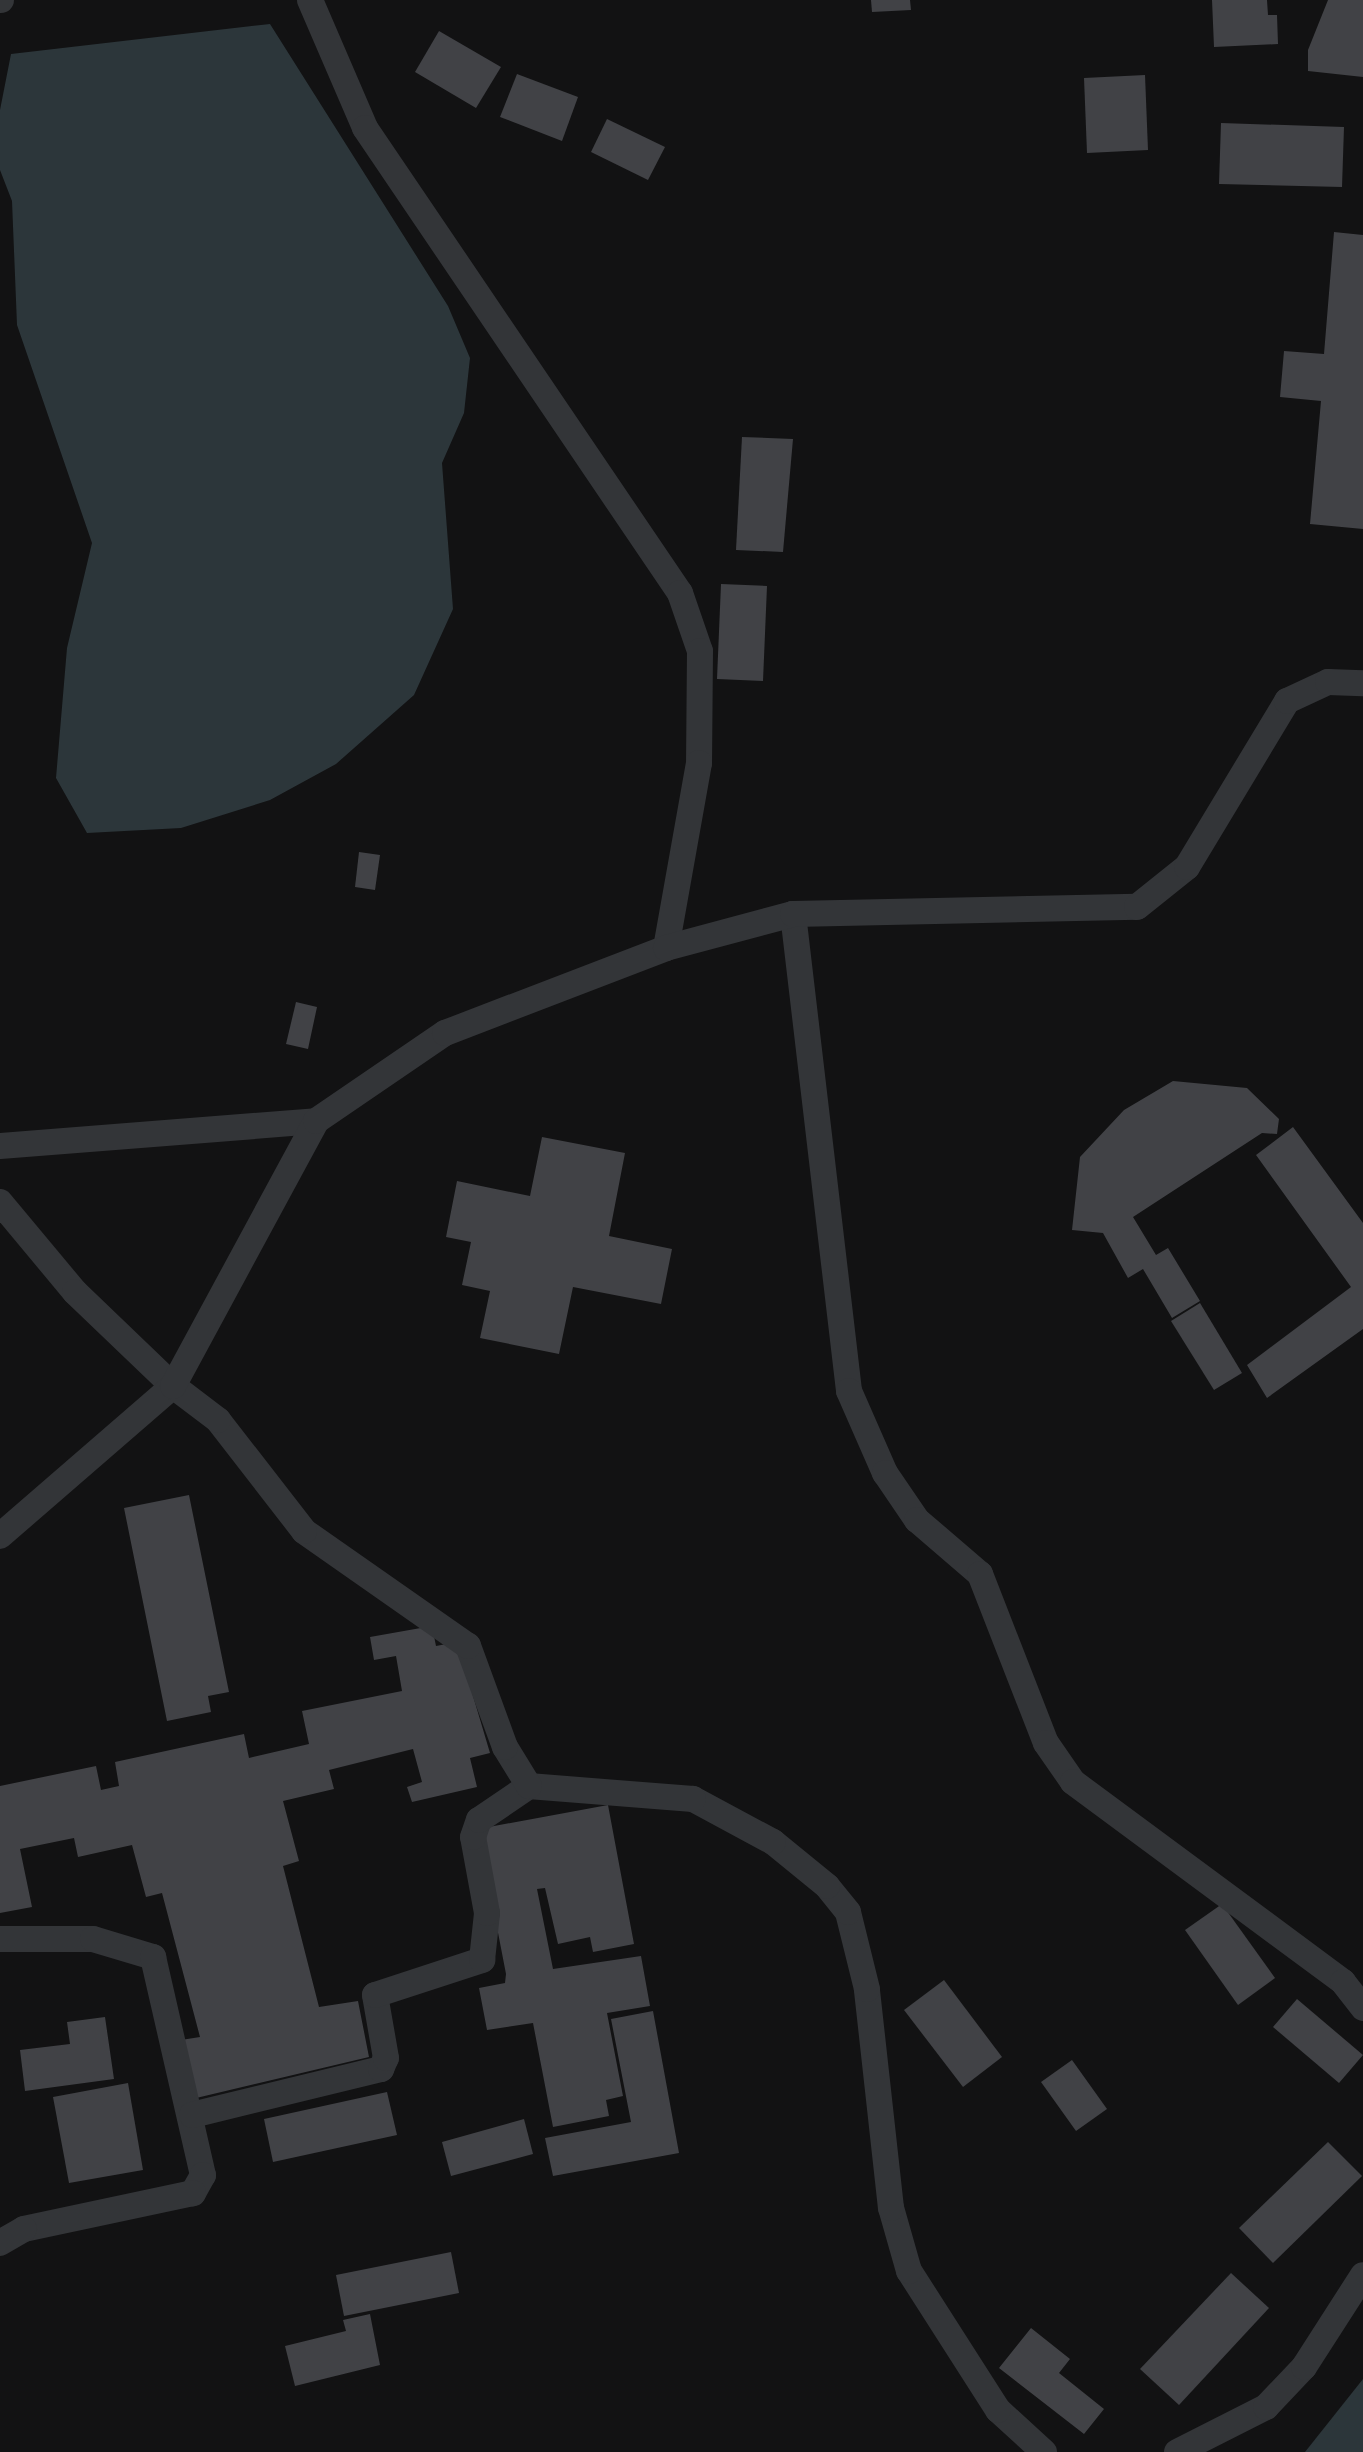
<!DOCTYPE html>
<style>
body{margin:0}
#map{position:relative;width:1363px;height:2452px;overflow:hidden;background:#121213;font-family:"DM Sans",sans-serif}
div>[style]{position:absolute}
.water>*{inset:0;background:#2c363a}
.building>*{inset:0;background:#414246}
.street>*{height:26px;margin:-13px;padding:0 13px;transform-origin:13px;border-radius:13px;background:#333538}
span{translate:-50% -50%;white-space:nowrap;text-align:center;line-height:1.15;-webkit-text-stroke:7px #0d0d0e;paint-order:stroke}
</style>
<div id="map">
<div class="water">
<i style="clip-path:polygon(270px 24px,448px 306px,470px 358px,464px 413px,442px 463px,453px 609px,414px 695px,336px 764px,270px 800px,181px 828px,87px 833px,56px 778px,67px 648px,92px 543px,17px 325px,12px 201px,0 170px,0 110px,11px 54px)"></i>
<i style="clip-path:polygon(1363px 2379px,1363px 2452px,1305px 2452px)"></i>
</div>
<div class="building">
<i style="clip-path:polygon(871px 0,910px 0,911px 10px,872px 12px)"></i>
<i style="clip-path:polygon(1212px 0,1267px 0,1268px 15px,1277px 15px,1278px 44px,1214px 47px)"></i>
<i style="clip-path:polygon(1328px 0,1363px 0,1363px 77px,1308px 71px,1308px 50px)"></i>
<i style="clip-path:polygon(439px 31px,501px 67px,476px 108px,415px 72px)"></i>
<i style="clip-path:polygon(517px 74px,578px 97px,562px 141px,500px 117px)"></i>
<i style="clip-path:polygon(1145px 75px,1148px 150px,1087px 153px,1084px 78px)"></i>
<i style="clip-path:polygon(607px 119px,665px 147px,648px 180px,591px 152px)"></i>
<i style="clip-path:polygon(1221px 123px,1344px 127px,1342px 187px,1219px 184px)"></i>
<i style="clip-path:polygon(1334px 232px,1363px 235px,1363px 529px,1310px 524px,1321px 401px,1280px 397px,1284px 351px,1324px 354px)"></i>
<i style="clip-path:polygon(742px 437px,793px 439px,783px 552px,736px 550px)"></i>
<i style="clip-path:polygon(721px 584px,767px 586px,763px 681px,717px 679px)"></i>
<i style="clip-path:polygon(359px 852px,380px 855px,375px 890px,355px 887px)"></i>
<i style="clip-path:polygon(296px 1002px,317px 1007px,308px 1049px,286px 1044px)"></i>
<i style="clip-path:polygon(1173px 1081px,1247px 1088px,1279px 1119px,1277px 1134px,1262px 1133px,1133px 1217px,1156px 1255px,1168px 1248px,1200px 1301px,1172px 1318px,1143px 1269px,1128px 1278px,1103px 1233px,1072px 1230px,1080px 1157px,1124px 1110px)"></i>
<i style="clip-path:polygon(1293px 1127px,1363px 1223px,1363px 1329px,1267px 1398px,1247px 1365px,1351px 1287px,1256px 1155px)"></i>
<i style="clip-path:polygon(542px 1137px,625px 1153px,609px 1236px,672px 1249px,661px 1304px,573px 1287px,559px 1354px,480px 1338px,490px 1291px,462px 1285px,471px 1242px,446px 1237px,457px 1181px,530px 1196px)"></i>
<i style="clip-path:polygon(1200px 1303px,1242px 1373px,1214px 1390px,1171px 1321px)"></i>
<i style="clip-path:polygon(189px 1495px,229px 1692px,208px 1696px,211px 1712px,167px 1721px,124px 1508px)"></i>
<i style="clip-path:polygon(432px 1626px,436px 1646px,457px 1642px,490px 1753px,470px 1758px,477px 1787px,412px 1802px,407px 1787px,422px 1782px,413px 1749px,329px 1770px,334px 1789px,283px 1801px,299px 1861px,283px 1866px,319px 2007px,358px 2001px,369px 2057px,192px 2099px,181px 2040px,200px 2037px,162px 1893px,146px 1897px,132px 1845px,78px 1857px,74px 1838px,20px 1849px,32px 1907px,0 1913px,0 1786px,96px 1766px,101px 1790px,119px 1786px,115px 1762px,244px 1734px,249px 1758px,309px 1744px,302px 1711px,402px 1691px,396px 1656px,374px 1660px,370px 1637px)"></i>
<i style="clip-path:polygon(608px 1805px,634px 1944px,593px 1952px,590px 1937px,558px 1944px,545px 1888px,537px 1889px,553px 1969px,641px 1956px,650px 2006px,607px 2013px,623px 2096px,606px 2100px,609px 2116px,553px 2127px,533px 2023px,487px 2030px,479px 1988px,505px 1983px,506px 1974px,478px 1829px)"></i>
<i style="clip-path:polygon(1222px 1904px,1275px 1978px,1238px 2005px,1185px 1930px)"></i>
<i style="clip-path:polygon(944px 1980px,1002px 2057px,963px 2087px,904px 2010px)"></i>
<i style="clip-path:polygon(1297px 1999px,1363px 2055px,1339px 2083px,1273px 2027px)"></i>
<i style="clip-path:polygon(653px 2011px,679px 2153px,553px 2176px,545px 2138px,631px 2122px,611px 2019px)"></i>
<i style="clip-path:polygon(105px 2017px,114px 2079px,25px 2091px,20px 2050px,70px 2044px,67px 2022px)"></i>
<i style="clip-path:polygon(1072px 2060px,1107px 2109px,1076px 2131px,1041px 2082px)"></i>
<i style="clip-path:polygon(128px 2083px,143px 2170px,69px 2183px,53px 2097px)"></i>
<i style="clip-path:polygon(387px 2092px,397px 2135px,273px 2162px,264px 2119px)"></i>
<i style="clip-path:polygon(524px 2119px,533px 2154px,451px 2176px,442px 2142px)"></i>
<i style="clip-path:polygon(1328px 2142px,1362px 2176px,1273px 2263px,1239px 2228px)"></i>
<i style="clip-path:polygon(451px 2252px,459px 2293px,344px 2316px,336px 2275px)"></i>
<i style="clip-path:polygon(1231px 2273px,1269px 2308px,1179px 2405px,1140px 2369px)"></i>
<i style="clip-path:polygon(370px 2314px,380px 2365px,295px 2386px,285px 2346px,346px 2331px,343px 2320px)"></i>
<i style="clip-path:polygon(1031px 2328px,1070px 2359px,1059px 2373px,1104px 2409px,1084px 2434px,999px 2368px)"></i>
</div>
<div class="street">
<i style="left:0;top:0;width:1px"></i>
<i style="left:310px;top:0;width:139px;rotate:66.7deg"></i>
<i style="left:365px;top:128px;width:562px;rotate:55.89deg"></i>
<i style="left:680px;top:593px;width:61px;rotate:71deg"></i>
<i style="left:700px;top:651px;width:112px;rotate:90.5deg"></i>
<i style="left:699px;top:763px;width:188px;rotate:100.1deg"></i>
<i style="left:793px;top:914px;width:480px;rotate:83.3deg"></i>
<i style="left:849px;top:1391px;width:90px;rotate:66.3deg"></i>
<i style="left:885px;top:1473px;width:57px;rotate:55.8deg"></i>
<i style="left:917px;top:1520px;width:83px;rotate:40.6deg"></i>
<i style="left:980px;top:1574px;width:181px;rotate:68.7deg"></i>
<i style="left:1046px;top:1743px;width:47px;rotate:55.3deg"></i>
<i style="left:1073px;top:1782px;width:336px;rotate:36.5deg"></i>
<i style="left:1343px;top:1982px;width:33px;rotate:52deg"></i>
<i style="left:0;top:1146px;width:317px;rotate:-4.5deg"></i>
<i style="left:0;top:1202px;width:117px;rotate:50.2deg"></i>
<i style="left:75px;top:1292px;width:136px;rotate:43.8deg"></i>
<i style="left:173px;top:1386px;width:229px;rotate:139.1deg"></i>
<i style="left:0;top:1939px;width:93px"></i>
<i style="left:93px;top:1939px;width:63px;rotate:16.7deg"></i>
<i style="left:153px;top:1957px;width:224px;rotate:77.1deg"></i>
<i style="left:203px;top:2175px;width:21px;rotate:119deg"></i>
<i style="left:193px;top:2193px;width:173px;rotate:168deg"></i>
<i style="left:24px;top:2229px;width:28px;rotate:150deg"></i>
<i style="left:192px;top:2115px;width:195px;rotate:-13.7deg"></i>
<i style="left:381px;top:2069px;width:12px;rotate:-66deg"></i>
<i style="left:386px;top:2058px;width:64px;rotate:-99.9deg"></i>
<i style="left:375px;top:1995px;width:113px;rotate:-18.1deg"></i>
<i style="left:482px;top:1960px;width:47px;rotate:-83.9deg"></i>
<i style="left:487px;top:1913px;width:77px;rotate:-100.4deg"></i>
<i style="left:473px;top:1837px;width:18px;rotate:-71deg"></i>
<i style="left:479px;top:1820px;width:60px;rotate:-34.2deg"></i>
<i style="left:1044px;top:2452px;width:62px;rotate:-137.6deg"></i>
<i style="left:998px;top:2410px;width:165px;rotate:-122.6deg"></i>
<i style="left:909px;top:2271px;width:66px;rotate:-105.9deg"></i>
<i style="left:891px;top:2208px;width:220px;rotate:-96.3deg"></i>
<i style="left:867px;top:1989px;width:79px;rotate:-103.9deg"></i>
<i style="left:848px;top:1912px;width:33px;rotate:-129deg"></i>
<i style="left:827px;top:1886px;width:70px;rotate:-140.8deg"></i>
<i style="left:773px;top:1842px;width:91px;rotate:-151.7deg"></i>
<i style="left:693px;top:1799px;width:165px;rotate:-175.5deg"></i>
<i style="left:529px;top:1786px;width:46px;rotate:-121.6deg"></i>
<i style="left:505px;top:1747px;width:108px;rotate:-110.1deg"></i>
<i style="left:468px;top:1646px;width:200px;rotate:-145deg"></i>
<i style="left:304px;top:1531px;width:140px;rotate:-127.8deg"></i>
<i style="left:218px;top:1420px;width:56px;rotate:-142.9deg"></i>
<i style="left:173px;top:1386px;width:301px;rotate:-61.6deg"></i>
<i style="left:316px;top:1121px;width:156px;rotate:-34.3deg"></i>
<i style="left:445px;top:1033px;width:237px;rotate:-21deg"></i>
<i style="left:666px;top:948px;width:131px;rotate:-15deg"></i>
<i style="left:793px;top:914px;width:344px;rotate:-1.2deg"></i>
<i style="left:1137px;top:907px;width:64px;rotate:-38.7deg"></i>
<i style="left:1187px;top:867px;width:194px;rotate:-58.9deg"></i>
<i style="left:1287px;top:701px;width:45px;rotate:-24.9deg"></i>
<i style="left:1328px;top:682px;width:35px;rotate:2deg"></i>
<i style="left:1177px;top:2452px;width:100px;rotate:-26.8deg"></i>
<i style="left:1266px;top:2407px;width:55px;rotate:-46.5deg"></i>
<i style="left:1304px;top:2367px;width:109px;rotate:-57.3deg"></i>
</div>
</div>
